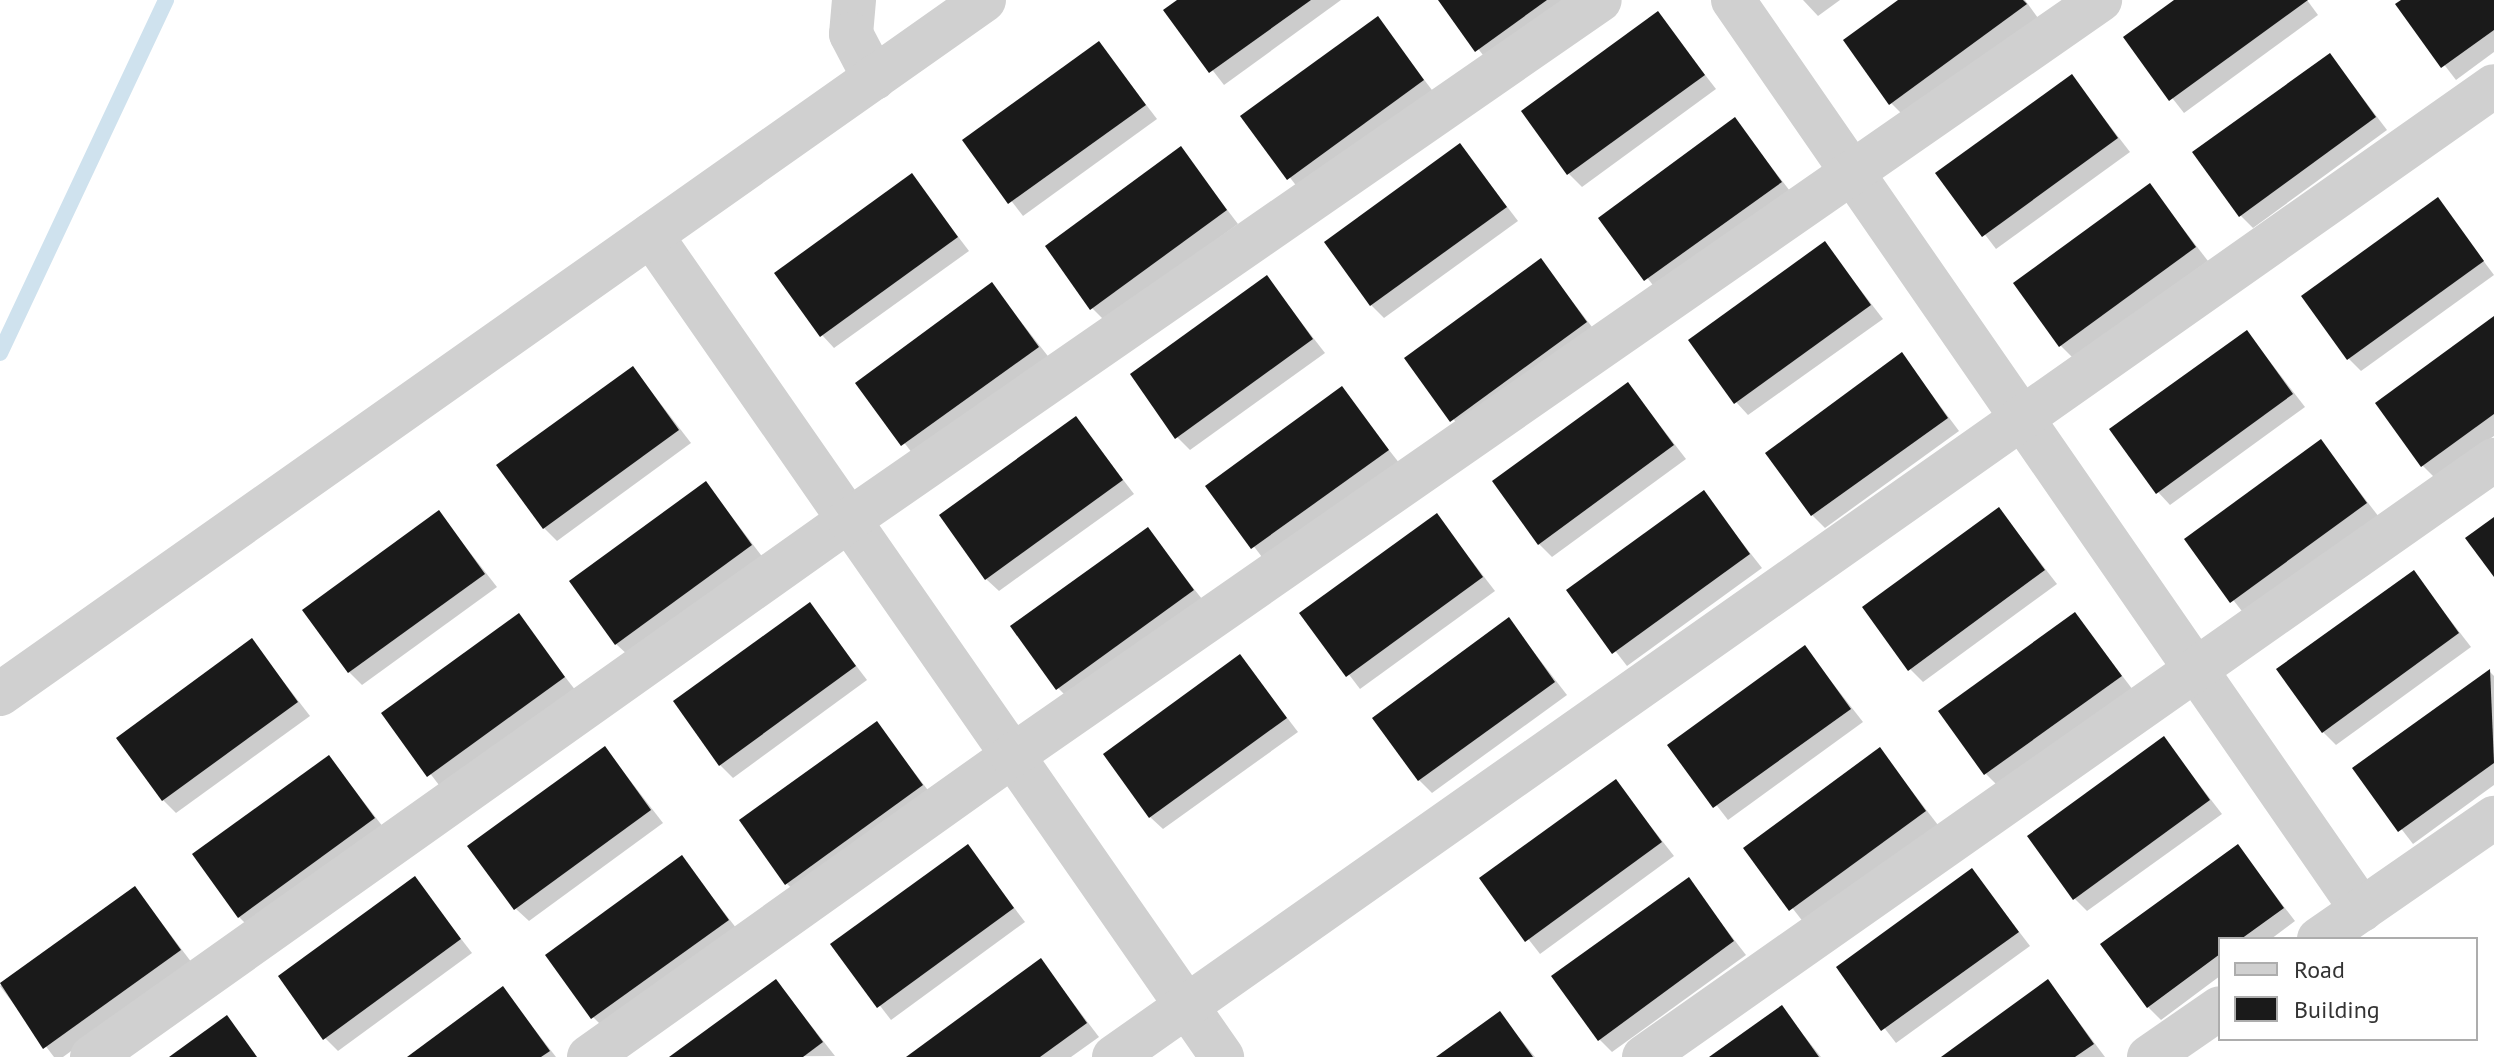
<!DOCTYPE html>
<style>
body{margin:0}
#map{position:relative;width:2494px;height:1057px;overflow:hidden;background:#fff;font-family:"PT Sans",sans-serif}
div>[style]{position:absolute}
.shadow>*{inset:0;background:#0003}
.stream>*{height:16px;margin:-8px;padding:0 8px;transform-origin:8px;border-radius:8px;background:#cfe2ee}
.building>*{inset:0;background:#1a1a1a}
.minor>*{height:44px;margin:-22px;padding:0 22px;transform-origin:22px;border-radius:22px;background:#d0d0d0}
span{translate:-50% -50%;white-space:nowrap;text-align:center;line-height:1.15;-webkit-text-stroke:8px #fff;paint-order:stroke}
.legend{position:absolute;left:2218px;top:937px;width:260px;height:104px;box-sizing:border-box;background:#fff;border:2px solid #adadad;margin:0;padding:10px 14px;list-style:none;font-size:24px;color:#333}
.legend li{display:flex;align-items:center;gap:16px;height:40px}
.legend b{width:40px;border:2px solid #adadad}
</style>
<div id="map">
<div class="shadow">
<i style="clip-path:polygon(1180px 0,1341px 0,1224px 85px,1166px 10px)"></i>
<i style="clip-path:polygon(1440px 0,1578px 0,1490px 64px)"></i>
<i style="clip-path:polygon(1803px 0,1840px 0,1818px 16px)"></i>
<i style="clip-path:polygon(1902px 0,2025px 0,2038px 18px,1904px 116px,1891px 103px)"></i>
<i style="clip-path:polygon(2177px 0,2307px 0,2318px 15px,2184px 113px,2125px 38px)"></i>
<i style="clip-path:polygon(2405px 0,2494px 0,2494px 52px,2456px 80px,2398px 5px)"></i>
<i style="clip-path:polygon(1658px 14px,1716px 89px,1582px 187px,1569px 174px)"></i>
<i style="clip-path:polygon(1378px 19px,1435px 94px,1301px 192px,1243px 116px)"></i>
<i style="clip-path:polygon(1099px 43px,1157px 119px,1023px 216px,965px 141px)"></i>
<i style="clip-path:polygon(2330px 55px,2387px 130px,2253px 228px,2240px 215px)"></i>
<i style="clip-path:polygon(2072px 77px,2130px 152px,1996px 249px,1938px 173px)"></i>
<i style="clip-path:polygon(1735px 120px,1793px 195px,1659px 293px,1601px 218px)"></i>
<i style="clip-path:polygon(1460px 145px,1518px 221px,1384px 318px,1371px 305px)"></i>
<i style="clip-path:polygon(1181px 149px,1238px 224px,1105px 321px,1092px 308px)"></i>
<i style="clip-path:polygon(912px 176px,969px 251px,834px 348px,822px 335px)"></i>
<i style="clip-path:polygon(2150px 186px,2208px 261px,2073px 358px,2060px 345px)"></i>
<i style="clip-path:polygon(2438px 200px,2494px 275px,2361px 371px,2348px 358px)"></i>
<i style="clip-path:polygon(1825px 244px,1883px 319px,1748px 415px,1736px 402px)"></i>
<i style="clip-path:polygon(1541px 261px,1599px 336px,1465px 434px,1406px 358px)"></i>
<i style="clip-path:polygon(1266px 277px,1325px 353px,1190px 450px,1177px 437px)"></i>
<i style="clip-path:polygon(992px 285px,1051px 360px,916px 458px,858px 383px)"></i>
<i style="clip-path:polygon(2494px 318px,2494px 436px,2435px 478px,2422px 465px)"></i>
<i style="clip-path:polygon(2247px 332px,2305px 407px,2170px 505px,2158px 492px)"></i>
<i style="clip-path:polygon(1902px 355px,1959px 431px,1825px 528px,1812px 515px)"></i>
<i style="clip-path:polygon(633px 368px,691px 443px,557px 541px,544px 528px)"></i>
<i style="clip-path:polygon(1628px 384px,1686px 459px,1552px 557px,1539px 544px)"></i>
<i style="clip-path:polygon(1341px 389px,1400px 464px,1265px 561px,1208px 486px)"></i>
<i style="clip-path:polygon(1076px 418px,1134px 494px,999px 591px,986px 579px)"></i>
<i style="clip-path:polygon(2321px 442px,2379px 517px,2245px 615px,2186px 540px)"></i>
<i style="clip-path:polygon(706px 483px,764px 559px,629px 656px,616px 644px)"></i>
<i style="clip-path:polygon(1703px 493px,1762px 568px,1627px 666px,1569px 591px)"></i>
<i style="clip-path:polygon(1999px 509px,2057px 584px,1923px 682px,1910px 669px)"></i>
<i style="clip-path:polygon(439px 513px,497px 587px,362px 685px,349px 672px)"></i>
<i style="clip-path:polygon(1437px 516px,1495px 591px,1360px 689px,1302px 613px)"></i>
<i style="clip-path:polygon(1147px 530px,1206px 604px,1071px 701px,1058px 688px)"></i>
<i style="clip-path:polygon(2413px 572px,2471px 647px,2336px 745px,2323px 732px)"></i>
<i style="clip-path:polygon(810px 605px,867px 680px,733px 778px,720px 765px)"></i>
<i style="clip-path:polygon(2075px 614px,2133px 690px,1999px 787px,1986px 774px)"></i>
<i style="clip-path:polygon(518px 616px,576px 691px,442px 789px,384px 713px)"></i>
<i style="clip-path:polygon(1509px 620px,1567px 695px,1432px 793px,1419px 780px)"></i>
<i style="clip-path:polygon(252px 641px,310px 716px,176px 813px,163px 800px)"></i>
<i style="clip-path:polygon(1805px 648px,1863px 722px,1728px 820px,1670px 745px)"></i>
<i style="clip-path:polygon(1240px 656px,1298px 732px,1163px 829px,1150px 817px)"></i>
<i style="clip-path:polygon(2490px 672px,2494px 676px,2494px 785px,2413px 844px,2355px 769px)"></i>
<i style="clip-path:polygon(876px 723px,934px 798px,800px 896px,787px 884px)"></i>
<i style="clip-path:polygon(2164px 739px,2222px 814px,2087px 911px,2074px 898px)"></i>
<i style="clip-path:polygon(605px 748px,663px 823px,529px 921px,516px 909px)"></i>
<i style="clip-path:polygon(1880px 750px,1938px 825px,1804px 923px,1746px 848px)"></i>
<i style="clip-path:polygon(329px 757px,387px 832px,252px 930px,239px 917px)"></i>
<i style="clip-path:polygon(1616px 782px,1674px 856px,1540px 954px,1481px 878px)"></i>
<i style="clip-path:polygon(968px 847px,1025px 922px,891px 1020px,833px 945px)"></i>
<i style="clip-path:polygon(2238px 847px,2295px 921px,2271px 939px,2220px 939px,2220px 976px,2161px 1020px,2148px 1007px)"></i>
<i style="clip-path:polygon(682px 858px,740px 933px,606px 1030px,593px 1017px)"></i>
<i style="clip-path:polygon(1972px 870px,2030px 946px,1896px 1043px,1838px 968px)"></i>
<i style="clip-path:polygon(414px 878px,472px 953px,338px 1051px,325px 1038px)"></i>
<i style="clip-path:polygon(1688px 880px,1746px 955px,1612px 1052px,1599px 1039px)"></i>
<i style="clip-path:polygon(135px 888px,192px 963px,63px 1057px,54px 1057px,0 986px)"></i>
<i style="clip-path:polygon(1041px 961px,1099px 1037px,1071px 1057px,909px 1057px)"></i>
<i style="clip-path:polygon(776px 981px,835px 1056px,672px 1057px)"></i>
<i style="clip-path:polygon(2048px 981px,2105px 1057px,1944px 1057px)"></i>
<i style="clip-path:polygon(503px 989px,556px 1057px,410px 1057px)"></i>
<i style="clip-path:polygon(1781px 1007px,1821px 1057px,1713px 1057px)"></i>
<i style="clip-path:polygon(1499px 1013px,1535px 1057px,1440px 1057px)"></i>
</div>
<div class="stream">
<i style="left:0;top:353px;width:390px;rotate:-64.8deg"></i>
</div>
<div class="building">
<i style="clip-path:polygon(1177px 0,1311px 0,1209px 73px,1163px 10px)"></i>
<i style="clip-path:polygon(1438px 0,1547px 0,1475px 52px)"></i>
<i style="clip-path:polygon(1898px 0,2023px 0,2027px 4px,1889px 105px,1843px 40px)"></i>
<i style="clip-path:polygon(2174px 0,2308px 0,2169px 101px,2123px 37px)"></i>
<i style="clip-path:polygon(2401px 0,2494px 0,2494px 30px,2441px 68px,2395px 4px)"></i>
<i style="clip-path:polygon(1658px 11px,1705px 75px,1567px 175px,1521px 111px)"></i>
<i style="clip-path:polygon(1378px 16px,1424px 80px,1287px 180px,1240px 116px)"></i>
<i style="clip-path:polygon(1099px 41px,1146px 105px,1008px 204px,962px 140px)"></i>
<i style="clip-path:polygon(2330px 53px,2376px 117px,2239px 217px,2192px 152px)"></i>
<i style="clip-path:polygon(2072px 74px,2118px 138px,1982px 237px,1935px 173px)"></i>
<i style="clip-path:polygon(1735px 117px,1782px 182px,1644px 281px,1598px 218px)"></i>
<i style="clip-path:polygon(1460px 143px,1507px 207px,1370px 306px,1324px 242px)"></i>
<i style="clip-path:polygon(1181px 146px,1227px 210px,1090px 310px,1045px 246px)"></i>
<i style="clip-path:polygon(912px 173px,958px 237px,820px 337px,774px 273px)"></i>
<i style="clip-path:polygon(2150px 183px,2196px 247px,2059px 347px,2013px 283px)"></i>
<i style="clip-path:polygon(2438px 197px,2484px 261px,2347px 360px,2301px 296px)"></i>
<i style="clip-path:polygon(1825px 241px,1871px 305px,1734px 404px,1688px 340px)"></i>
<i style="clip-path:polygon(1541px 258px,1587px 322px,1450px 422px,1404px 358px)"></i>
<i style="clip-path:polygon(1267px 275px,1313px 339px,1175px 439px,1130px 374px)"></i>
<i style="clip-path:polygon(992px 282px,1039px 347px,901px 446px,855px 383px)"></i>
<i style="clip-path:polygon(2494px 316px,2494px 414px,2421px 467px,2375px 403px)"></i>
<i style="clip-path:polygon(2247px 330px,2293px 394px,2156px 494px,2109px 429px)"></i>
<i style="clip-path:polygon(1902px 352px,1948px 418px,1811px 516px,1765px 453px)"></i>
<i style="clip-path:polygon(633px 366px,679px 430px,543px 529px,496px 465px)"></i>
<i style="clip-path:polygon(1628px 382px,1674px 445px,1538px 545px,1492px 481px)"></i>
<i style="clip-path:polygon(1342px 386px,1389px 450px,1251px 549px,1205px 486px)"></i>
<i style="clip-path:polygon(1076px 416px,1123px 480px,985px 580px,939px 515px)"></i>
<i style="clip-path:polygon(2321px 439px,2367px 503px,2230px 603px,2184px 539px)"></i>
<i style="clip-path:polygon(706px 481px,752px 545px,615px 645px,569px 581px)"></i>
<i style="clip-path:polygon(1704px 490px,1750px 554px,1612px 654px,1566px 590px)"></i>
<i style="clip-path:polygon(1999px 507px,2045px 570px,1908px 671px,1862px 607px)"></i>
<i style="clip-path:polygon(439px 510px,485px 574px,348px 673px,302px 610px)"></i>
<i style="clip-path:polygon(1437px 513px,1483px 577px,1346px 677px,1299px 613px)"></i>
<i style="clip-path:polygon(2494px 517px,2494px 577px,2465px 538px)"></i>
<i style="clip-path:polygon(1148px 527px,1194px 590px,1056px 690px,1010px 626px)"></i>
<i style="clip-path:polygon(2414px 570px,2459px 633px,2322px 733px,2276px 669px)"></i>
<i style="clip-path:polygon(810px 602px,856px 666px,719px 766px,673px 701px)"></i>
<i style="clip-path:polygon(2075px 612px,2122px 676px,1984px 775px,1938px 711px)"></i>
<i style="clip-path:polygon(519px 613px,565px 677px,427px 777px,381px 713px)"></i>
<i style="clip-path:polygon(1509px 617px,1555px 682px,1418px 781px,1372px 718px)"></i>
<i style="clip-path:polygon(252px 638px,298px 702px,162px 801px,116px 738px)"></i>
<i style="clip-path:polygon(1805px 645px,1851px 709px,1713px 808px,1667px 745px)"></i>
<i style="clip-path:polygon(1240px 654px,1287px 718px,1149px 818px,1103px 754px)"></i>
<i style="clip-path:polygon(2490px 669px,2494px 763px,2398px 832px,2352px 768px)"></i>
<i style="clip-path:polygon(877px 721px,923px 785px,785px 885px,739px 820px)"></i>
<i style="clip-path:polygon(2164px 736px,2210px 800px,2073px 900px,2027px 836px)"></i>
<i style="clip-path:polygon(605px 746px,651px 810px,514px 910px,467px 846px)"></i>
<i style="clip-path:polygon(1880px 747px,1926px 811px,1789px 911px,1743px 848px)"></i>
<i style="clip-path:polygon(329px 755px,375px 818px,238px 918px,192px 854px)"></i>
<i style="clip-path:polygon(1616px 779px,1662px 842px,1525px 942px,1479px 878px)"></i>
<i style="clip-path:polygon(968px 844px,1014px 908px,877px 1008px,830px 944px)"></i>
<i style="clip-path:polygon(2238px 844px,2284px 908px,2241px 939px,2220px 939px,2220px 954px,2147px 1008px,2100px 944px)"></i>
<i style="clip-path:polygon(682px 855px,729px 920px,591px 1019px,545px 955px)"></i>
<i style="clip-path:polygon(1972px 868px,2019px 932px,1881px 1031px,1836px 967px)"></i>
<i style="clip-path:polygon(415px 876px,461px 939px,323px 1040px,278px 976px)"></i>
<i style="clip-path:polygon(1689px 877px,1734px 941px,1598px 1041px,1551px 976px)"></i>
<i style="clip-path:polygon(135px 886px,181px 950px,43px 1049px,0 983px)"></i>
<i style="clip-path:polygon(1041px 958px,1087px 1023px,1040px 1057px,906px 1057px)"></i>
<i style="clip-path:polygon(776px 979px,823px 1042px,803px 1057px,669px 1057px)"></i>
<i style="clip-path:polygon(2048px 979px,2094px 1044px,2075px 1057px,1941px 1057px)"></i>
<i style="clip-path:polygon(503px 986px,550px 1051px,541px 1057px,407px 1057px)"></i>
<i style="clip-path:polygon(1782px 1005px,1819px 1057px,1709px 1057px)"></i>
<i style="clip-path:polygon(1500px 1011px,1533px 1057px,1436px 1057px)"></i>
<i style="clip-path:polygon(227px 1015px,257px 1057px,169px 1057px)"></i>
</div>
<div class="minor">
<i style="left:854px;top:0;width:34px;rotate:95deg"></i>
<i style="left:851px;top:34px;width:50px;rotate:62.4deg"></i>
<i style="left:1733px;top:0;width:1106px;rotate:55.35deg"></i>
<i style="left:651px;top:235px;width:1001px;rotate:55.21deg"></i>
<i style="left:0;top:694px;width:1204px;rotate:-35.19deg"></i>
<i style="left:2319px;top:939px;width:213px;rotate:-34.7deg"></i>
<i style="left:92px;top:1057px;width:928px;rotate:-35.35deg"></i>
<i style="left:849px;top:520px;width:913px;rotate:-34.7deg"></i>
<i style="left:589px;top:1057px;width:519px;rotate:-35.44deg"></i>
<i style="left:1012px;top:756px;width:1325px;rotate:-34.79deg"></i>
<i style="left:1114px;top:1057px;width:1687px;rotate:-35.13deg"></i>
<i style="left:1644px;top:1057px;width:1039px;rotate:-35.08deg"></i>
<i style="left:2149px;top:1057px;width:86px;rotate:-34.6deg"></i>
</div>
<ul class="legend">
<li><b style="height:10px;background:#d0d0d0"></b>Road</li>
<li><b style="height:22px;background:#1a1a1a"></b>Building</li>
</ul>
</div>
